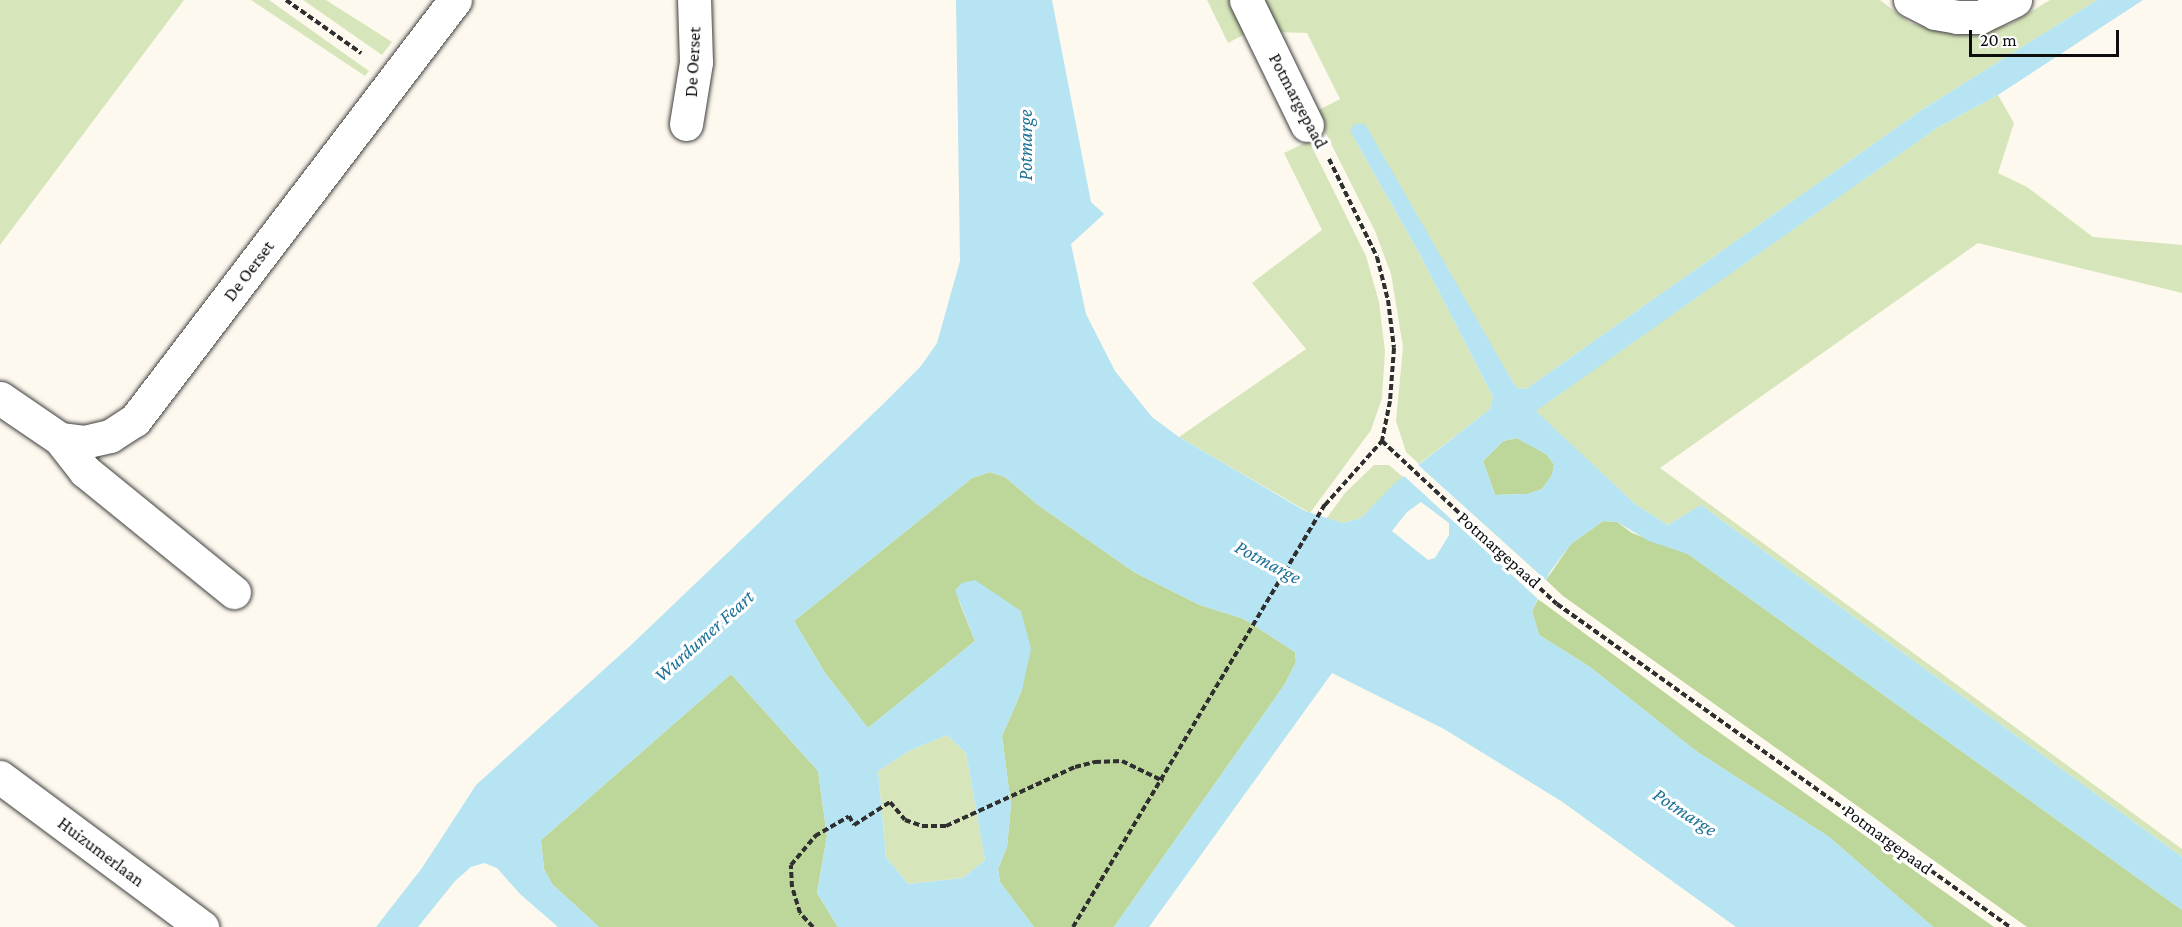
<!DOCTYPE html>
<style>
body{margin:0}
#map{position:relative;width:2182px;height:927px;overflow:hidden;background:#fef9ee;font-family:"Crimson Pro",serif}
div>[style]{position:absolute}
.green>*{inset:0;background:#d7e6ba}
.forest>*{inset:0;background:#bdd69a}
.water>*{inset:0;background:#b6e4f2}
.pier>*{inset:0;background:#fef9ee}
.path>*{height:4px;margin-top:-2px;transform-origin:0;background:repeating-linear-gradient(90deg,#2f2f2f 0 6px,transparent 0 9px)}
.roads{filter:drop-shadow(0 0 2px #404040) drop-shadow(0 0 2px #404040)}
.minor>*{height:33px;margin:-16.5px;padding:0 16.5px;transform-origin:16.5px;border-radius:16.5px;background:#fff}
span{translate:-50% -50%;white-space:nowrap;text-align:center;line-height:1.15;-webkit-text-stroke:6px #fff;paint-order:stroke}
.street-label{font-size:18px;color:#0d0d0d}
.water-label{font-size:20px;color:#1e7297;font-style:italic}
.scale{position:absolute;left:1969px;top:30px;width:150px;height:27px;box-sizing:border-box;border:3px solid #0d0d0d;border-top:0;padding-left:8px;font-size:18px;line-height:21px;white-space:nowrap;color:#0d0d0d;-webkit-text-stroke:4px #fff;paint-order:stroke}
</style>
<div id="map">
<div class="green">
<i style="clip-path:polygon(0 0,184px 0,0 245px)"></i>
<i style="clip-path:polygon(251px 0,269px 0,369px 71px,365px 76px)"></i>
<i style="clip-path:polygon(303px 0,326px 0,392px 42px,382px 55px)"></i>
<i style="clip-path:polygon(1207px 0,1230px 0,1247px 33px,1228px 43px)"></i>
<i style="clip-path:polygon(1260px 0,1880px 0,1910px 23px,1956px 35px,2009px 25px,2050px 0,2097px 0,1923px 109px,1526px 389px,1517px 388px,1350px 131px,1418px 251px,1493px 397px,1490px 409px,1419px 464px,1406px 452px,1396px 421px,1403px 347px,1391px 274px,1375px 231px,1315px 112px,1340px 99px,1307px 33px,1276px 32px)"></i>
<i style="clip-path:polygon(1998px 95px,2014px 123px,1998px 173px,2027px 187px,2093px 237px,2182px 245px,2182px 293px,1978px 243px,1660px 468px,2182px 849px,2182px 857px,1701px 505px,1668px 525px,1635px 504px,1535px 411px,1937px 128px)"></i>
<i style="clip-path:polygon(1309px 141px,1366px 256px,1379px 302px,1385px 351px,1382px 398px,1371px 430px,1310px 513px,1179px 437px,1306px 349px,1252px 283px,1322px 230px,1284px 153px)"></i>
<i style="clip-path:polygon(1374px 465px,1389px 465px,1403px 477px,1361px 518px,1343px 523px,1326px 519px,1345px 493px)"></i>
<i style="clip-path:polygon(947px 735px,966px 753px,985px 860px,963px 878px,908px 884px,886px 857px,878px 771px,909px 751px)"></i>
</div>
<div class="forest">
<i style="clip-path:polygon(1517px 438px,1546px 454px,1554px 464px,1552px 475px,1542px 489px,1528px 494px,1495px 495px,1483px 461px,1503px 441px)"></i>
<i style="clip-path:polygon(990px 472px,1005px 477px,1038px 505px,1134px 572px,1200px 605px,1244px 619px,1295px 652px,1296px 662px,1285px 684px,1114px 927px,1034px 927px,1000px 882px,998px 869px,1007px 847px,1011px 805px,1002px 736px,1022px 690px,958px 599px,975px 641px,868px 728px,825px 673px,794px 621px,972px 478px)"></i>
<i style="clip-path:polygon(1603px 521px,1617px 522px,1632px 533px,1688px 554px,2182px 910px,2182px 927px,2027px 927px,1563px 596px,1546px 580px,1571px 544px)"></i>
<i style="clip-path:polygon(1538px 599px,1706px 723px,1994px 927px,1933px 927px,1829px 837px,1696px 751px,1590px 667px,1539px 635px,1532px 611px)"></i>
<i style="clip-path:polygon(731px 674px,818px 771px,827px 836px,817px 893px,838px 927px,599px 927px,552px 884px,544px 869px,541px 840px)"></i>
</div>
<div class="water">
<i style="clip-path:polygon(evenodd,956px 0,1052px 0,1091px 202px,1104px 214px,1071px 244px,1086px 314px,1115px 371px,1152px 417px,1179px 437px,1305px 511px,1343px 523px,1361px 518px,1394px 484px,1490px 409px,1493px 397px,1418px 251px,1350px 131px,1354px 124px,1365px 124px,1510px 377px,1517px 388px,1526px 389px,1923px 109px,2097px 0,2143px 0,1998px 95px,1937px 128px,1536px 411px,1635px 504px,1668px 525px,1701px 505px,2182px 857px,2182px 910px,1688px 554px,1649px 541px,1617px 522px,1603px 521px,1571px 544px,1550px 572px,1532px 611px,1539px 635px,1590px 667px,1696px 751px,1829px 837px,1933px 927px,1736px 927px,1561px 801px,1444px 729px,1332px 673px,1149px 927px,1114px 927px,1285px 684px,1296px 662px,1295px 652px,1244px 619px,1200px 605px,1134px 572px,1038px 505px,1005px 477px,990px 472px,972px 478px,794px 621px,825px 673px,868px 728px,975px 641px,955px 590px,962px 583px,975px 580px,1021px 611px,1031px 649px,1022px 690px,1002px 736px,1011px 805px,1007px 847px,998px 869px,1000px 882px,1034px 927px,838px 927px,817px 893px,827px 836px,818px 771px,731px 674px,541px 840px,544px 869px,552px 884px,599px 927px,558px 927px,520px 894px,497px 868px,484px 863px,471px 867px,455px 881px,418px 927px,376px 927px,422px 868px,476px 785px,630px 646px,880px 407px,921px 366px,937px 343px,960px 261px,956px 0,1516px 438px,1546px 454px,1554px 464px,1552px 475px,1542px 489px,1528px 494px,1495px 495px,1483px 461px,1503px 441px,1516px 438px,956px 0,1421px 502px,1449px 523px,1449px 535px,1435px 558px,1428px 560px,1392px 531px,1407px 512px,1421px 502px,956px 0,947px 735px,966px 753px,985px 860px,963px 878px,908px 884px,886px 857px,878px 771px,909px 751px,947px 735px)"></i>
</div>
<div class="pier">
<i style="clip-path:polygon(1416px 463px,1549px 583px,1540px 601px,1402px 474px)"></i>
</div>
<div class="path">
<i style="left:286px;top:0;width:92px;rotate:35.2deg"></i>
<i style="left:1329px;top:159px;width:109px;rotate:63.9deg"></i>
<i style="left:1377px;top:257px;width:44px;rotate:75.7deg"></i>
<i style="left:1388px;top:300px;width:48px;rotate:82.9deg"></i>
<i style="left:1394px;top:348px;width:53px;rotate:94.3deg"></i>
<i style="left:1390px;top:401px;width:41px;rotate:101.3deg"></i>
<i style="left:1382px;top:441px;width:239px;rotate:43deg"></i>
<i style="left:1557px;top:604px;width:556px;rotate:35.49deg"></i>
<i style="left:813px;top:927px;width:19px;rotate:-133deg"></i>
<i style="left:800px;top:913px;width:27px;rotate:-107deg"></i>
<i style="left:792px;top:887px;width:22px;rotate:-93deg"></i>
<i style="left:791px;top:865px;width:38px;rotate:-50deg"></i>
<i style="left:815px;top:836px;width:39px;rotate:-30deg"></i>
<i style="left:849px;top:816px;width:10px;rotate:61deg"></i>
<i style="left:854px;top:825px;width:43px;rotate:-32.6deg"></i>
<i style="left:890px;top:802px;width:23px;rotate:50deg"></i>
<i style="left:905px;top:820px;width:18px;rotate:19deg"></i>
<i style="left:922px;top:826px;width:24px"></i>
<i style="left:946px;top:826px;width:142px;rotate:-24.6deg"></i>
<i style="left:1075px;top:767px;width:21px;rotate:-14deg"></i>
<i style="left:1095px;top:762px;width:27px;rotate:-2deg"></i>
<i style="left:1122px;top:761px;width:46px;rotate:26deg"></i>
<i style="left:1073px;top:927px;width:492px;rotate:-59.2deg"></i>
<i style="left:1325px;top:505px;width:86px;rotate:-48.3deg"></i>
</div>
<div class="roads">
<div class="minor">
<i style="left:1246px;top:0;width:139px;rotate:64deg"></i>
<i style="left:1910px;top:0;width:28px;rotate:27deg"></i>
<i style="left:1935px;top:13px;width:22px;rotate:10deg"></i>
<i style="left:1957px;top:17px;width:23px"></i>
<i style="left:1980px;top:17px;width:39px;rotate:-26deg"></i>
<i style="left:686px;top:124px;width:63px;rotate:-80.8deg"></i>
<i style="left:696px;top:62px;width:62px;rotate:-91.8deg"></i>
<i style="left:0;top:398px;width:73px;rotate:34.3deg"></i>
<i style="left:60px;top:439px;width:24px;rotate:7deg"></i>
<i style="left:84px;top:442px;width:27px;rotate:-13deg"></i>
<i style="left:110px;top:436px;width:30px;rotate:-33deg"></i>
<i style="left:135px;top:420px;width:528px;rotate:-52.7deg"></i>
<i style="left:60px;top:439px;width:41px;rotate:52deg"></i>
<i style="left:85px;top:471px;width:192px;rotate:39.1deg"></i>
<i style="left:0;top:777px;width:252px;rotate:36.6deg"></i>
</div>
</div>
<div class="street-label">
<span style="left:693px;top:62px;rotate:-87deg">De Oerset</span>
<span style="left:1298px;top:101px;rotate:62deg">Potmargepaad</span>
<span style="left:249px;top:271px;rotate:-53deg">De Oerset</span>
<span style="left:1499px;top:550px;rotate:42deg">Potmargepaad</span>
<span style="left:1888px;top:840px;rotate:36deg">Potmargepaad</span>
<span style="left:101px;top:852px;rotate:37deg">Huizumerlaan</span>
</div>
<div class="water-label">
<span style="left:1025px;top:145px;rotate:-90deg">Potmarge</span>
<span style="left:1268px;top:562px;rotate:28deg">Potmarge</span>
<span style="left:704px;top:636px;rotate:-42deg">Wurdumer Feart</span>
<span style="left:1685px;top:812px;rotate:33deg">Potmarge</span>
</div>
<div class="scale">20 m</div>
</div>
